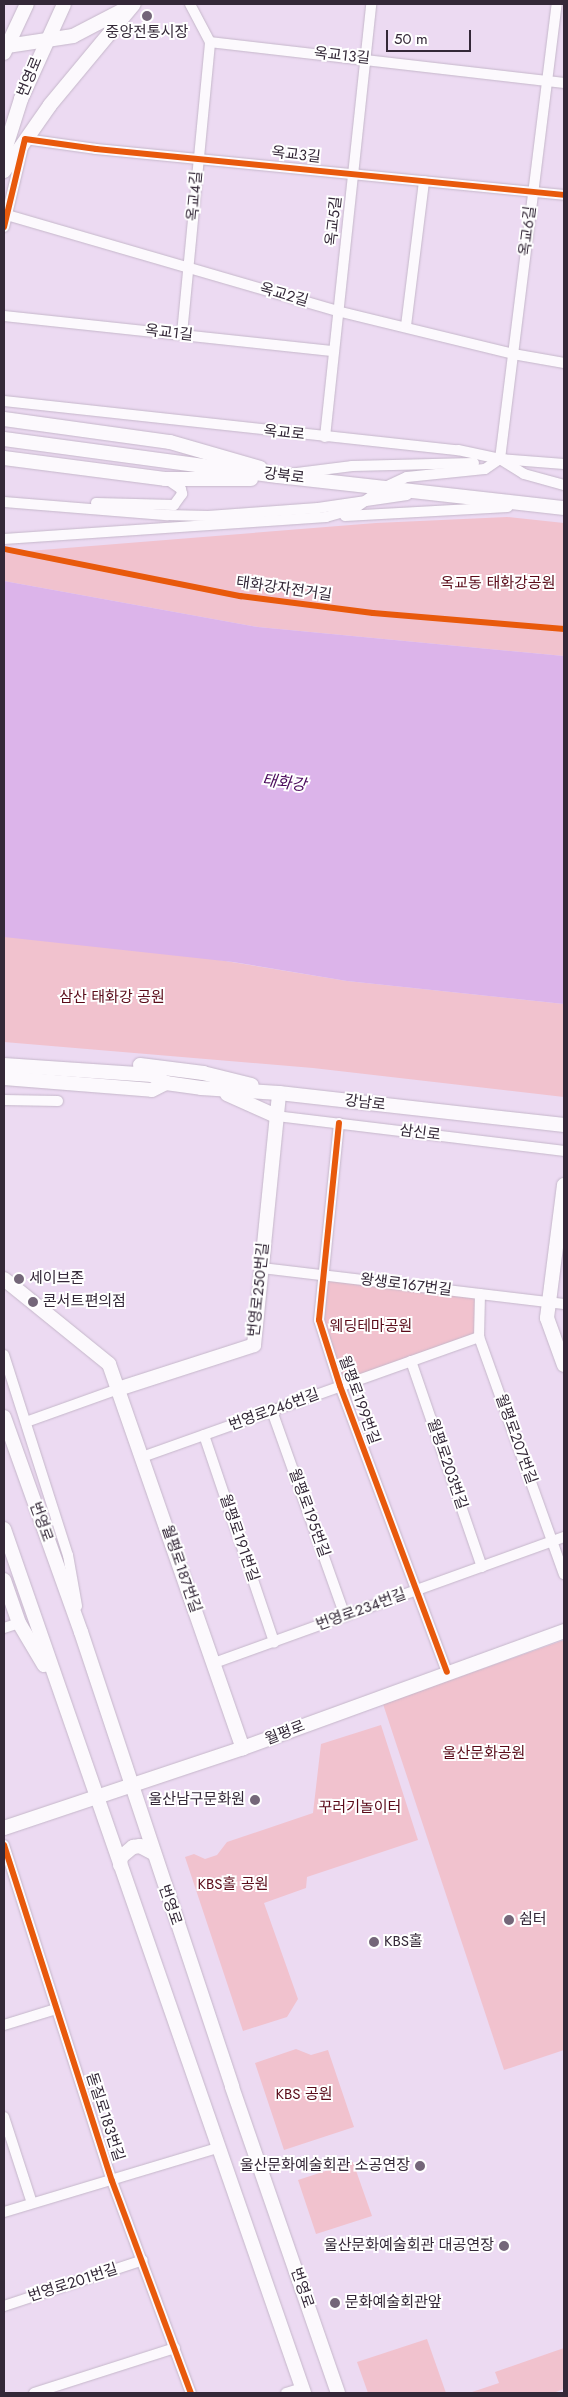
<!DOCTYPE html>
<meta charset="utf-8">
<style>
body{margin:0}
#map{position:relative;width:568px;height:2397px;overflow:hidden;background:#ecdaf2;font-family:Jost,"Noto Sans KR",sans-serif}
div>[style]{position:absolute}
.green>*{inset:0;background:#f1c2ce}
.water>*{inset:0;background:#dcb4ea}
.roads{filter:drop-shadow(0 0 1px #c5b7ca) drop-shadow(0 0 1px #c5b7ca)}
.street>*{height:10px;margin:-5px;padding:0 5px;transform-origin:5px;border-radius:5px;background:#fcf9fd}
.secondary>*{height:14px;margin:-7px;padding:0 7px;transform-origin:7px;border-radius:7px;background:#fcf9fd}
.cycleway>*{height:6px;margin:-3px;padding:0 3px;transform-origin:3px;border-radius:3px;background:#e8590c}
.dots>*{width:14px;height:14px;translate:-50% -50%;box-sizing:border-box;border:2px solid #fff;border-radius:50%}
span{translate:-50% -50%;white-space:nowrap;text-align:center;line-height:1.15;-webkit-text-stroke:4px #fff;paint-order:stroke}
.poi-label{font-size:15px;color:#342838}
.left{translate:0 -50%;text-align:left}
.right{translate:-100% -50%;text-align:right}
.street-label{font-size:15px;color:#342838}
.park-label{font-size:15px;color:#5a0b19}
.water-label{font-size:16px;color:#4a095b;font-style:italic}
.frame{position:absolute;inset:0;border:5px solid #342838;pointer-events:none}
.scale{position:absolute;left:386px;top:30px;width:85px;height:22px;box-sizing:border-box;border:2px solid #342838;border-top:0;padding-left:6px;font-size:15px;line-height:18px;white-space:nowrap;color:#342838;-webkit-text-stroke:4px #fff;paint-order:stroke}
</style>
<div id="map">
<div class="green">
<i style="clip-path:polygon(507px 517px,564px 523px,564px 656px,258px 627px,4px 581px,4px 553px,376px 523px)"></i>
<i style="clip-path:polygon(4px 935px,128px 945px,347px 981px,564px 1004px,564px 1097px,313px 1068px,4px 1042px)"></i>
<i style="clip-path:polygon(323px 1275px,480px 1294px,479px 1337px,340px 1386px,319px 1320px)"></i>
<i style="clip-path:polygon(564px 1640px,564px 2050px,504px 2070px,383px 1704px)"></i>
<i style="clip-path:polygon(381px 1725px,418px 1840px,307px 1877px,306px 1888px,264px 1903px,298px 1999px,287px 2017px,243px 2031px,185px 1857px,194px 1854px,205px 1859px,217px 1855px,227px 1842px,313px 1813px,321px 1744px)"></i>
<i style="clip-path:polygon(296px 2049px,311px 2055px,328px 2050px,354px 2127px,284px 2150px,255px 2063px)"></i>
<i style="clip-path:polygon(353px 2162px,372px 2216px,316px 2234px,298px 2180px)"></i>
<i style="clip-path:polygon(427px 2339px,446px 2393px,368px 2393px,357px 2362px)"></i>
<i style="clip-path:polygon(564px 2348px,564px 2389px,553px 2393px,469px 2393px,499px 2383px,495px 2372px)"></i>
</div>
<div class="water">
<i style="clip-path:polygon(4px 581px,258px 627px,564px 656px,564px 1004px,347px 981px,233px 962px,4px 937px)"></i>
</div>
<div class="roads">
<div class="street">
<i style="left:210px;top:42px;width:356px;rotate:6.6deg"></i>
<i style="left:7px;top:215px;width:344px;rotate:16.2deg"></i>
<i style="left:337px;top:311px;width:181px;rotate:13.7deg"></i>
<i style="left:513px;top:354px;width:52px;rotate:10deg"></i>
<i style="left:4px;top:227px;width:90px;rotate:-76.6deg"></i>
<i style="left:25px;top:139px;width:72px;rotate:8deg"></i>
<i style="left:96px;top:149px;width:470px;rotate:5.6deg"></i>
<i style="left:4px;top:316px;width:332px;rotate:6.1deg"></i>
<i style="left:406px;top:326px;width:146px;rotate:-82.9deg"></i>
<i style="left:182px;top:334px;width:293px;rotate:-84.5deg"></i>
<i style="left:210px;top:42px;width:43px;rotate:-117.8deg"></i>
<i style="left:4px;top:401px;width:457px;rotate:6.2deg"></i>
<i style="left:458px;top:450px;width:43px;rotate:12.1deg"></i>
<i style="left:500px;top:459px;width:64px;rotate:4.5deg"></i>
<i style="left:325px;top:437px;width:435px;rotate:-83.9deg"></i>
<i style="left:500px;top:459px;width:459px;rotate:-82.9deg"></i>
<i style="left:500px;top:459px;width:28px;rotate:32deg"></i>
<i style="left:524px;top:474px;width:41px;rotate:15.4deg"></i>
<i style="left:289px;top:474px;width:64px;rotate:-7.2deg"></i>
<i style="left:352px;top:466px;width:122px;rotate:-1.4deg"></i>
<i style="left:4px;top:502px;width:164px;rotate:4.6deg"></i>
<i style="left:167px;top:515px;width:41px;rotate:1.4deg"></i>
<i style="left:208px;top:516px;width:110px;rotate:-4.2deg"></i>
<i style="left:318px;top:508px;width:90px;rotate:-8.3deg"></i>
<i style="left:96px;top:503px;width:78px;rotate:1.5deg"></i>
<i style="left:174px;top:505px;width:14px;rotate:-54deg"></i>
<i style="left:182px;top:494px;width:5px;rotate:-101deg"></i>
<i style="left:181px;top:489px;width:16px;rotate:-145deg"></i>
<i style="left:345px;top:516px;width:163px;rotate:-3.2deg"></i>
<i style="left:4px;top:539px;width:323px;rotate:-3.9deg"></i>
<i style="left:326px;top:517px;width:29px;rotate:-16deg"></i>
<i style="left:354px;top:509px;width:36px;rotate:-36deg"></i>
<i style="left:383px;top:488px;width:26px;rotate:-25deg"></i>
<i style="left:407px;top:477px;width:78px;rotate:-5.9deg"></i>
<i style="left:485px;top:469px;width:18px;rotate:-34deg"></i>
<i style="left:4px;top:1100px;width:54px;rotate:1.1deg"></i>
<i style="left:276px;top:1116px;width:290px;rotate:6.9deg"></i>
<i style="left:339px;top:1123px;width:198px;rotate:95.8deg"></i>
<i style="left:319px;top:1320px;width:69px;rotate:72.3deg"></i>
<i style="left:340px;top:1386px;width:305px;rotate:69.5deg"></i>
<i style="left:262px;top:1268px;width:304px;rotate:6.8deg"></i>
<i style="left:480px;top:1294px;width:43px;rotate:91.3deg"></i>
<i style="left:479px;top:1337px;width:252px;rotate:70.3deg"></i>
<i style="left:4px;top:1355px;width:210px;rotate:72.3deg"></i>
<i style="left:68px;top:1555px;width:52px;rotate:80deg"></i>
<i style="left:411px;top:1361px;width:218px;rotate:71deg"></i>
<i style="left:272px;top:1411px;width:218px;rotate:70.4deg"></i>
<i style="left:26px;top:1422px;width:98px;rotate:-19.7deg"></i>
<i style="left:204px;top:1435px;width:219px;rotate:71.3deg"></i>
<i style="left:142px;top:1457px;width:358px;rotate:-19.6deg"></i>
<i style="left:4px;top:1628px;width:16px;rotate:-18deg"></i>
<i style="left:214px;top:1663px;width:372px;rotate:-19.8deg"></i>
<i style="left:4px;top:1845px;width:353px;rotate:72.2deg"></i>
<i style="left:112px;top:2181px;width:226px;rotate:69.6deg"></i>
<i style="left:4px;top:2025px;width:54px;rotate:-17.1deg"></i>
<i style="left:4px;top:2117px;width:90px;rotate:72deg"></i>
<i style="left:4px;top:2212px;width:222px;rotate:-16.7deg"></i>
<i style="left:4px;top:2306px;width:146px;rotate:-18.3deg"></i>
<i style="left:34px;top:2393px;width:148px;rotate:-17.7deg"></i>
<i style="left:286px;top:2393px;width:17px;rotate:-17deg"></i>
</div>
<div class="secondary">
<i style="left:7px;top:46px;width:67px;rotate:-8.6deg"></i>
<i style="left:73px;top:36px;width:56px;rotate:-27.5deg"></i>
<i style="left:4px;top:53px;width:54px;rotate:-64.9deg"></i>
<i style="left:4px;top:153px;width:57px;rotate:-72.5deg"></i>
<i style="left:21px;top:99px;width:104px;rotate:-65.6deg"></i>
<i style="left:4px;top:171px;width:80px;rotate:-55.1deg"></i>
<i style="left:50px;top:105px;width:131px;rotate:-50.3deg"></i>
<i style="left:4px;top:419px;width:168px;rotate:7.9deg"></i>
<i style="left:170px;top:442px;width:94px;rotate:16.1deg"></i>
<i style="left:4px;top:439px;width:276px;rotate:7.7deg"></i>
<i style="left:278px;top:476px;width:288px;rotate:6.4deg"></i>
<i style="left:4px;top:458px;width:162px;rotate:7.4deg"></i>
<i style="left:165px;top:479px;width:86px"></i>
<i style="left:4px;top:1065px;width:148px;rotate:3.9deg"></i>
<i style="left:152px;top:1075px;width:16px;rotate:30deg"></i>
<i style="left:166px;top:1083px;width:35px;rotate:8deg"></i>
<i style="left:201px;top:1088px;width:78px;rotate:3.7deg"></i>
<i style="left:279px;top:1093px;width:287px;rotate:6.4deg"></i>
<i style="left:140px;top:1065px;width:64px;rotate:7.2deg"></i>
<i style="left:203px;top:1073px;width:50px;rotate:13.8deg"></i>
<i style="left:4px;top:1078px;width:148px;rotate:4.6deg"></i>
<i style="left:152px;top:1090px;width:16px;rotate:-27deg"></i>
<i style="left:227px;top:1094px;width:54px;rotate:24.2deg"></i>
<i style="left:564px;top:1185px;width:134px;rotate:97.3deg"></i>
<i style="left:547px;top:1318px;width:50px;rotate:70.1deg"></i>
<i style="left:4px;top:1279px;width:135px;rotate:39deg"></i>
<i style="left:109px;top:1364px;width:407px;rotate:70.8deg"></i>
<i style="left:118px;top:1389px;width:143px;rotate:-17.9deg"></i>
<i style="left:254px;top:1345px;width:253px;rotate:-84.3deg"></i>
<i style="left:4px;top:1417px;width:228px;rotate:70.3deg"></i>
<i style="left:81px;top:1632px;width:479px;rotate:71.6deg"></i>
<i style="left:232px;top:2087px;width:324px;rotate:70.9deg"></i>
<i style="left:4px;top:1529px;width:915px;rotate:70.85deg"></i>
<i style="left:4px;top:1580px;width:46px;rotate:70.8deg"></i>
<i style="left:19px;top:1623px;width:49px;rotate:59.2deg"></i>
<i style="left:4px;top:1828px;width:252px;rotate:-18.5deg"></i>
<i style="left:243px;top:1748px;width:342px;rotate:-20deg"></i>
<i style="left:120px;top:1865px;width:8px;rotate:-83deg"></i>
<i style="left:121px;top:1857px;width:16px;rotate:-40deg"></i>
<i style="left:133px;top:1847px;width:7px;rotate:-8deg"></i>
<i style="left:140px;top:1846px;width:15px;rotate:28deg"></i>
</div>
</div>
<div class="cycleway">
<i style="left:4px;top:227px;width:90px;rotate:-76.6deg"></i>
<i style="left:25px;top:139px;width:72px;rotate:8deg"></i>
<i style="left:96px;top:149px;width:470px;rotate:5.6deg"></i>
<i style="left:4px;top:549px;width:241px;rotate:11.3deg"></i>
<i style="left:240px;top:596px;width:134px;rotate:7.3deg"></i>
<i style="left:373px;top:613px;width:192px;rotate:4.8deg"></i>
<i style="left:339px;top:1123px;width:198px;rotate:95.8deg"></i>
<i style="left:319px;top:1320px;width:69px;rotate:72.3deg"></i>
<i style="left:340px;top:1386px;width:305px;rotate:69.5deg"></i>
<i style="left:4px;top:1845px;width:353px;rotate:72.2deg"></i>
<i style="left:112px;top:2181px;width:226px;rotate:69.6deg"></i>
</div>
<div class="dots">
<i style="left:147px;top:16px;background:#746679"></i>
<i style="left:19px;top:1279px;background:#746679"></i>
<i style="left:33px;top:1302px;background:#746679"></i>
<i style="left:255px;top:1800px;background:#746679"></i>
<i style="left:509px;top:1920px;background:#746679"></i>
<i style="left:374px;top:1942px;background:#746679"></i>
<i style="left:420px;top:2166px;background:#746679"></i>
<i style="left:504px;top:2246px;background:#746679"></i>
<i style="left:335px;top:2303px;background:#746679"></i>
</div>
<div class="poi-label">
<span style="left:147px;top:33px">중앙전통시장</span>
<span class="left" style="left:29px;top:1279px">세이브존</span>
<span class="left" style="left:43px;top:1302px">콘서트편의점</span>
<span class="right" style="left:245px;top:1800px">울산남구문화원</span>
<span class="left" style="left:519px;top:1920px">쉼터</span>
<span class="left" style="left:384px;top:1942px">KBS홀</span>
<span class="right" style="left:410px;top:2166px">울산문화예술회관 소공연장</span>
<span class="right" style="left:494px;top:2246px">울산문화예술회관 대공연장</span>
<span class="left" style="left:345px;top:2303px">문화예술회관앞</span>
</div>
<div class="street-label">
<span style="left:342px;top:56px;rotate:6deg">옥교13길</span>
<span style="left:30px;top:77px;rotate:-68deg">번영로</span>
<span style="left:296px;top:155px;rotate:6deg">옥교3길</span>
<span style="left:195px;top:196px;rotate:-85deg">옥교4길</span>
<span style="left:334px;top:221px;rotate:-84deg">옥교5길</span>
<span style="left:528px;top:231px;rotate:-83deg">옥교6길</span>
<span style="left:284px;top:295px;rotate:16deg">옥교2길</span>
<span style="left:169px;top:333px;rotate:6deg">옥교1길</span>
<span style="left:284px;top:433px;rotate:6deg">옥교로</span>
<span style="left:284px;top:476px;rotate:7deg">강북로</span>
<span style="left:284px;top:589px;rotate:8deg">태화강자전거길</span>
<span style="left:365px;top:1103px;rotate:7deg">강남로</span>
<span style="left:420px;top:1133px;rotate:7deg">삼신로</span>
<span style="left:406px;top:1285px;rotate:7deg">왕생로167번길</span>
<span style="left:259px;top:1290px;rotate:-84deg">번영로250번길</span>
<span style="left:359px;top:1400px;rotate:70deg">월평로199번길</span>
<span style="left:274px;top:1410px;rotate:-20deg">번영로246번길</span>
<span style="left:516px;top:1439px;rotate:70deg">월평로207번길</span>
<span style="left:447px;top:1464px;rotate:71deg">월평로203번길</span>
<span style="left:309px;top:1513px;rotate:70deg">월평로195번길</span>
<span style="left:41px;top:1522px;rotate:70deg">번영로</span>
<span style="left:239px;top:1538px;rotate:71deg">월평로191번길</span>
<span style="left:181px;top:1569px;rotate:71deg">월평로187번길</span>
<span style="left:361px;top:1610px;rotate:-20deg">번영로234번길</span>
<span style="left:285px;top:1733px;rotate:-21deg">월평로</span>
<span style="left:170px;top:1905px;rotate:71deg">번영로</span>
<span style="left:105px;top:2117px;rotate:72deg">돋질로183번길</span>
<span style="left:73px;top:2283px;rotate:-18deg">번영로201번길</span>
<span style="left:302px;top:2288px;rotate:71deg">번영로</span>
</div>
<div class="park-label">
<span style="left:498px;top:584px">옥교동 태화강공원</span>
<span style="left:112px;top:998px">삼산 태화강 공원</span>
<span style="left:371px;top:1327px">웨딩테마공원</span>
<span style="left:484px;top:1754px">울산문화공원</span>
<span style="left:360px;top:1808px">꾸러기놀이터</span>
<span style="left:233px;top:1885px">KBS홀 공원</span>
<span style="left:304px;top:2095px">KBS 공원</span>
</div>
<div class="water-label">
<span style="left:284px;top:783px;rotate:7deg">태화강</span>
</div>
<div class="frame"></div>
<div class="scale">50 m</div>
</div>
